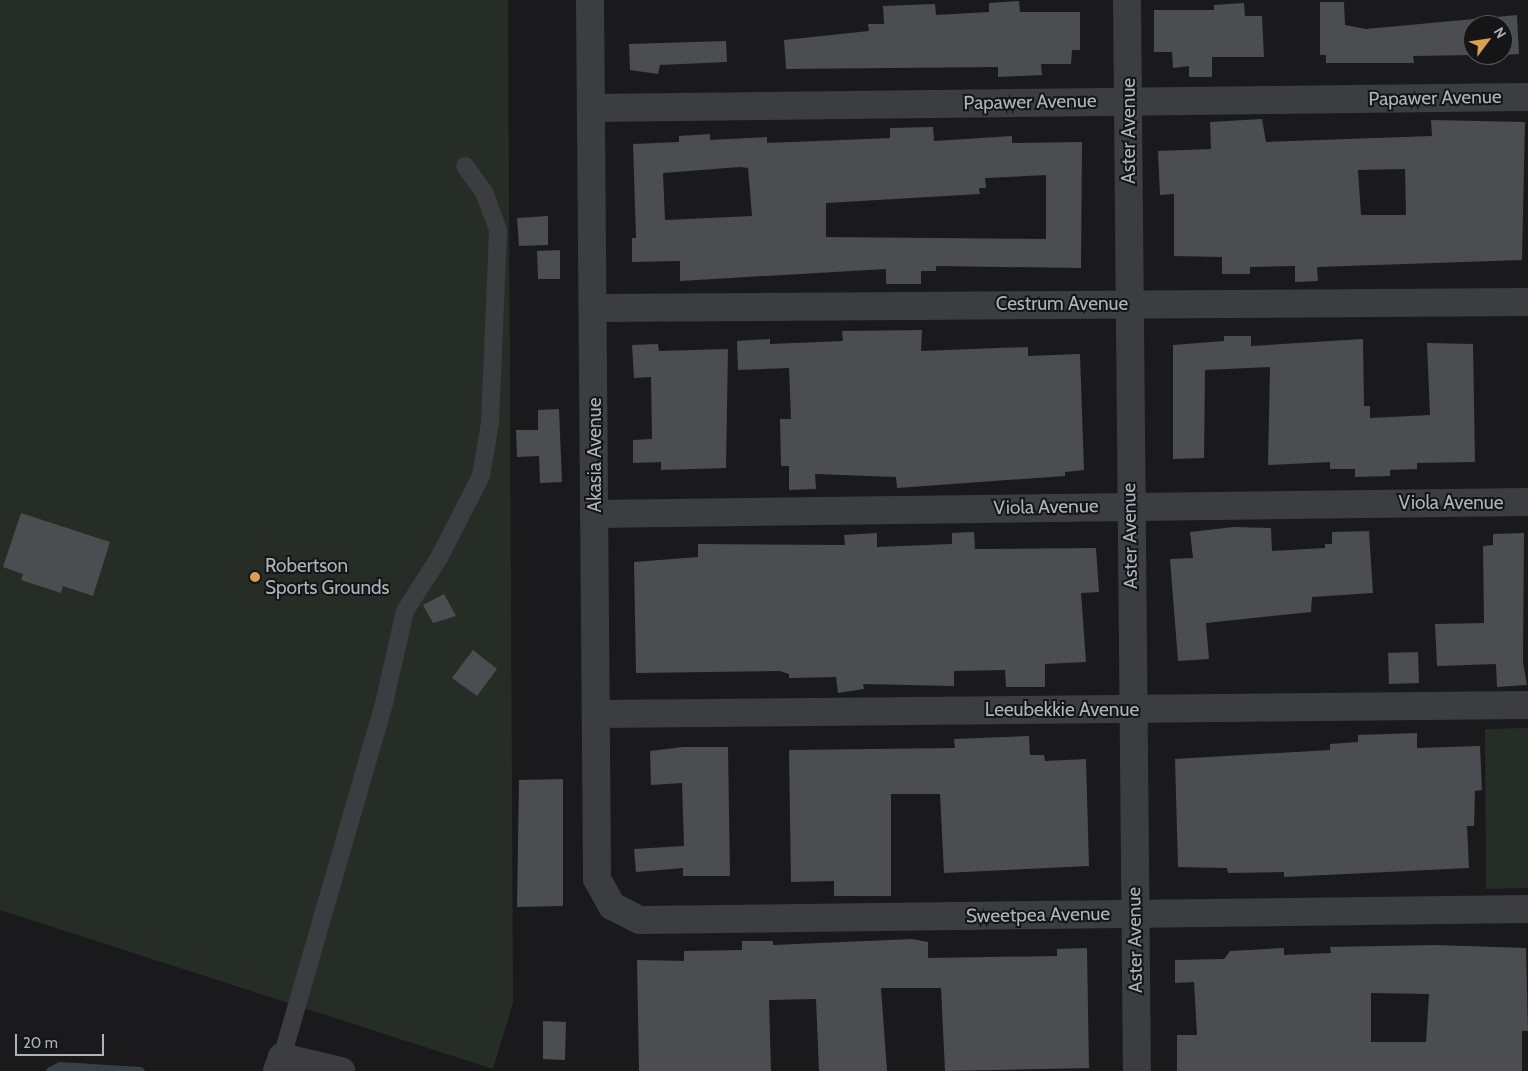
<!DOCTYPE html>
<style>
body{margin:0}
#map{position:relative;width:1528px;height:1071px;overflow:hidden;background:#1a1a1c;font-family:Cabin,sans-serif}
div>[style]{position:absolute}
.green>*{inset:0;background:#262d27}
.stream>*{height:9px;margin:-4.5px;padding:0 4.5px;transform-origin:4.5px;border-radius:4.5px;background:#364045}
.building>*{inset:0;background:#4c4d51}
.service>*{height:18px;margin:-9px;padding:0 9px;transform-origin:9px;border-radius:9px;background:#3b3d40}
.minor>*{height:28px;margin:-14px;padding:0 14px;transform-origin:14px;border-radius:14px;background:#3b3d40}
.dots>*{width:14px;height:14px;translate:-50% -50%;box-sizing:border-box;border:2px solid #151517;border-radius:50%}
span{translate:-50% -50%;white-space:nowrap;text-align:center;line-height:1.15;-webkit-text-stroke:4px #151517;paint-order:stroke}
.street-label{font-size:19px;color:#aeb3ba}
.poi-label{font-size:19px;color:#aeb3ba}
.left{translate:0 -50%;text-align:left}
.north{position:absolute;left:1463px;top:15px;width:50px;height:50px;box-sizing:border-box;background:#151517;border:1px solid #525458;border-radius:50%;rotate:59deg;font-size:14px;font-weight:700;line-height:20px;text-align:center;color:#aeb3ba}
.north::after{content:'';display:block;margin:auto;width:18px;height:22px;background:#dd9f51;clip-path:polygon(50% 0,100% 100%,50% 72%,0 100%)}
.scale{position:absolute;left:15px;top:1034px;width:89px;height:22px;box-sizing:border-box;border:2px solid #aeb3ba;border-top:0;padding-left:6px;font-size:15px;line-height:18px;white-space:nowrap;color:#aeb3ba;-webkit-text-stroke:4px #151517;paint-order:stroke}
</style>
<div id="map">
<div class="green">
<i style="clip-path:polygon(0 0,508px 0,513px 1003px,493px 1069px,0 910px)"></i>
<i style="clip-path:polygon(1528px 728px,1528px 888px,1486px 889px,1485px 729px)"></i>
</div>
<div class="stream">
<i style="left:50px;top:1071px;width:11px;rotate:-27deg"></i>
<i style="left:60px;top:1066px;width:80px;rotate:3.6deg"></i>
</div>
<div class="building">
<i style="clip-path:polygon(1019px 1px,1020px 12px,1080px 12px,1080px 50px,1072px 50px,1071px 64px,1041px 64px,1042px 75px,998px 77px,998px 67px,786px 69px,784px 40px,869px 31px,868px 24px,884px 24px,883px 6px,935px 4px,936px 15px,989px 12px,989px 3px)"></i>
<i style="clip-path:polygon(1320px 2px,1344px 2px,1345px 25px,1366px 29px,1517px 15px,1519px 54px,1503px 55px,1503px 25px,1473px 25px,1473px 55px,1413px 56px,1414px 63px,1326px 63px,1326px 55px,1320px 55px)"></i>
<i style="clip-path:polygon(1244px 3px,1245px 16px,1262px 16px,1264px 57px,1212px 57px,1212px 77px,1189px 77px,1189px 66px,1173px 68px,1172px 52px,1154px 52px,1154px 10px,1214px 10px,1214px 5px)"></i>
<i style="clip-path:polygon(726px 41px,727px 62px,660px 65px,658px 74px,630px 70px,629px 44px)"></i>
<i style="clip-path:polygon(evenodd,1262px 119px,1266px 142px,1432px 136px,1431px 120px,1525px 122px,1522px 260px,1317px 267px,1318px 281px,1295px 282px,1295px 266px,1250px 267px,1250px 274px,1222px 274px,1222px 257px,1174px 256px,1174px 194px,1160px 195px,1158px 151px,1211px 149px,1210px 122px,1262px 119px,1405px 169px,1406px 215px,1361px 215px,1358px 170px,1405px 169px)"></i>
<i style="clip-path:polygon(evenodd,933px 127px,934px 141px,1012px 136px,1012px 143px,1082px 142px,1081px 268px,936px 266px,936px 271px,921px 271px,921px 284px,886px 284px,886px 269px,680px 281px,680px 261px,632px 262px,632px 238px,636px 238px,633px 144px,679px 142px,679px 136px,710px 134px,710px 140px,767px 137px,767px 143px,890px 138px,890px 128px,933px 127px,740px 167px,748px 168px,752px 216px,665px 220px,663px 173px,740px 167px,933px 127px,1046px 175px,1046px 239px,826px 237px,826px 203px,980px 194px,979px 188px,986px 188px,985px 178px,1046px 175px)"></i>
<i style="clip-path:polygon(548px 216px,548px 245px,519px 246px,517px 218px)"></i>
<i style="clip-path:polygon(560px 250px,560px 279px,538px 279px,537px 251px)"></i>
<i style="clip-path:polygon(922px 330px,921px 351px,1028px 347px,1028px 356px,1080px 354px,1084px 470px,1065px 472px,1065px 476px,897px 488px,896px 477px,815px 474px,816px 489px,789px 490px,789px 466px,781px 466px,780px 419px,791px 419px,789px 368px,738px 370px,737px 341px,770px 339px,770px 344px,843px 341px,842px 331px)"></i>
<i style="clip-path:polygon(1224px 336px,1251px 336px,1251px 346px,1363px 339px,1364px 406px,1370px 406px,1370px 418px,1430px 415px,1427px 343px,1473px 344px,1475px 462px,1417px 463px,1417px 469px,1390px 470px,1390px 476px,1355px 477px,1355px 469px,1330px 469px,1330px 462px,1268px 465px,1270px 367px,1205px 370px,1204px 458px,1173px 459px,1173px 345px,1224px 341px)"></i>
<i style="clip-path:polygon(658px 344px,659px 351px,728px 349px,726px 468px,661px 470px,661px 462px,633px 463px,633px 440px,652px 439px,651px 377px,634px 378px,632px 345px)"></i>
<i style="clip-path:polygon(559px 409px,562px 482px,540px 483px,539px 456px,517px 457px,516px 430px,538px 430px,538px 410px)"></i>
<i style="clip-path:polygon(21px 513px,110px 542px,93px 596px,63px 586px,61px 593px,21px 580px,23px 574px,3px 567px)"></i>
<i style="clip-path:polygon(1234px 527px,1271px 528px,1272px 551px,1325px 548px,1325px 544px,1332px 544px,1332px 532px,1369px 531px,1373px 593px,1312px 597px,1311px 612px,1206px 623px,1209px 659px,1178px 661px,1170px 559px,1193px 558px,1190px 532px)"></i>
<i style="clip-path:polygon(974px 532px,975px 549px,1096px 548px,1099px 592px,1081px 593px,1086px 662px,1045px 664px,1045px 687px,1006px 687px,1005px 670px,954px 671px,954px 686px,863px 684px,864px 689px,838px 693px,836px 677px,789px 678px,789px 674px,780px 671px,636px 673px,634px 562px,698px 557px,698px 544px,845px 545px,844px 535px,877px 533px,877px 547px,952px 544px,952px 533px)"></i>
<i style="clip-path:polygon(1524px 533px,1523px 662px,1527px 685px,1497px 687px,1496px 664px,1437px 666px,1435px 624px,1484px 623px,1483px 546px,1493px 545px,1493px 534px)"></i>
<i style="clip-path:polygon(444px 594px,456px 616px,433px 623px,423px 605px)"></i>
<i style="clip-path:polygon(473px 650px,497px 669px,477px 696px,452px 678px)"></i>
<i style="clip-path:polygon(1418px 652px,1419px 683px,1389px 684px,1388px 653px)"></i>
<i style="clip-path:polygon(1417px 733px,1417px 748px,1480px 746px,1482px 790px,1475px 791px,1474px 826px,1467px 826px,1469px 868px,1284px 877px,1284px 872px,1228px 873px,1227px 868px,1178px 867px,1175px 759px,1330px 750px,1330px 744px,1358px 742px,1358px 735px)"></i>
<i style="clip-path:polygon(1029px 736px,1030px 755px,1044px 755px,1045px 761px,1086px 759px,1089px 866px,944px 873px,940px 794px,891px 794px,891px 896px,834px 896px,834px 881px,791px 882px,789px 750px,955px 748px,954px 739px)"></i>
<i style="clip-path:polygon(683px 747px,728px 747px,730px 876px,683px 876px,683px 868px,636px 872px,634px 849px,684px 846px,682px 783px,651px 785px,650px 751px)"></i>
<i style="clip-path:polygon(563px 779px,563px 906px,517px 907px,519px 780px)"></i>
<i style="clip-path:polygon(912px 939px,928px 942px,928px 958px,1057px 956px,1057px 949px,1087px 948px,1089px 1068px,945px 1071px,941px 988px,881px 988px,887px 1071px,819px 1071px,816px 999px,769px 1000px,771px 1071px,639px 1071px,637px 960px,684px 961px,684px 951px,742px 950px,742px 941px,773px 941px,773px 945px)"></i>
<i style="clip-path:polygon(evenodd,1434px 945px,1526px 948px,1528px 1031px,1522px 1031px,1522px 1071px,1177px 1071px,1177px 1035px,1197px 1035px,1194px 982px,1175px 983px,1175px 960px,1224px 959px,1230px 951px,1284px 948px,1284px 955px,1331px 953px,1330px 947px,1434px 945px,1371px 993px,1429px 994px,1426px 1042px,1371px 1042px,1371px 993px)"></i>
<i style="clip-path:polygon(543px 1021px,566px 1022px,565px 1060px,543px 1059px)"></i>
</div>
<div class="service">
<i style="left:282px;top:1057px;width:373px;rotate:-73.9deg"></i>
<i style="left:385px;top:699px;width:90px;rotate:-77.2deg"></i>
<i style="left:405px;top:611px;width:63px;rotate:-57.3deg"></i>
<i style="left:439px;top:558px;width:92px;rotate:-62.9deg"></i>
<i style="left:481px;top:476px;width:54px;rotate:-80.4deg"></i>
<i style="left:490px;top:423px;width:193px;rotate:-87.6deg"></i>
<i style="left:498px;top:230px;width:40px;rotate:-110.2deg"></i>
<i style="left:484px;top:192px;width:32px;rotate:-126deg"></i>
</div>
<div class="minor">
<i style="left:590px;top:0;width:879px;rotate:89.54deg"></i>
<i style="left:597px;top:879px;width:31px;rotate:61deg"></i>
<i style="left:612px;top:906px;width:31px;rotate:27deg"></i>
<i style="left:640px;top:920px;width:888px;rotate:-0.71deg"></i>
<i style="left:1127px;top:0;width:1071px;rotate:89.47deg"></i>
<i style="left:592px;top:108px;width:936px;rotate:-0.67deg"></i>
<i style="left:595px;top:308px;width:933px;rotate:-0.37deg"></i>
<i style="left:594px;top:514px;width:934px;rotate:-0.74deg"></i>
<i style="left:596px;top:714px;width:932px;rotate:-0.55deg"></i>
<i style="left:277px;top:1071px;width:15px;rotate:-70deg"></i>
<i style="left:282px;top:1057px;width:61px;rotate:13.3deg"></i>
</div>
<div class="dots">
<i style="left:255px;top:577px;background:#dd9f51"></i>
</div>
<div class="street-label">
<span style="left:1435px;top:98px;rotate:-1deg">Papawer Avenue</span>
<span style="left:1030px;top:102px;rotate:-1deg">Papawer Avenue</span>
<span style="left:1129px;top:131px;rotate:-90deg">Aster Avenue</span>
<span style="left:1062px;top:304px">Cestrum Avenue</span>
<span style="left:595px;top:455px;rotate:-90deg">Akasia Avenue</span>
<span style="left:1451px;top:503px">Viola Avenue</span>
<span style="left:1046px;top:507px;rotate:-1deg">Viola Avenue</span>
<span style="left:1130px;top:536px;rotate:-91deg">Aster Avenue</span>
<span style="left:1062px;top:710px">Leeubekkie Avenue</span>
<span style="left:1038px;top:915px;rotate:-1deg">Sweetpea Avenue</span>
<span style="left:1135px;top:940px;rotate:-91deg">Aster Avenue</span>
</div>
<div class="poi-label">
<span class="left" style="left:265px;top:577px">Robertson<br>Sports Grounds</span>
</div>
<div class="north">N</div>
<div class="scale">20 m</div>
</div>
